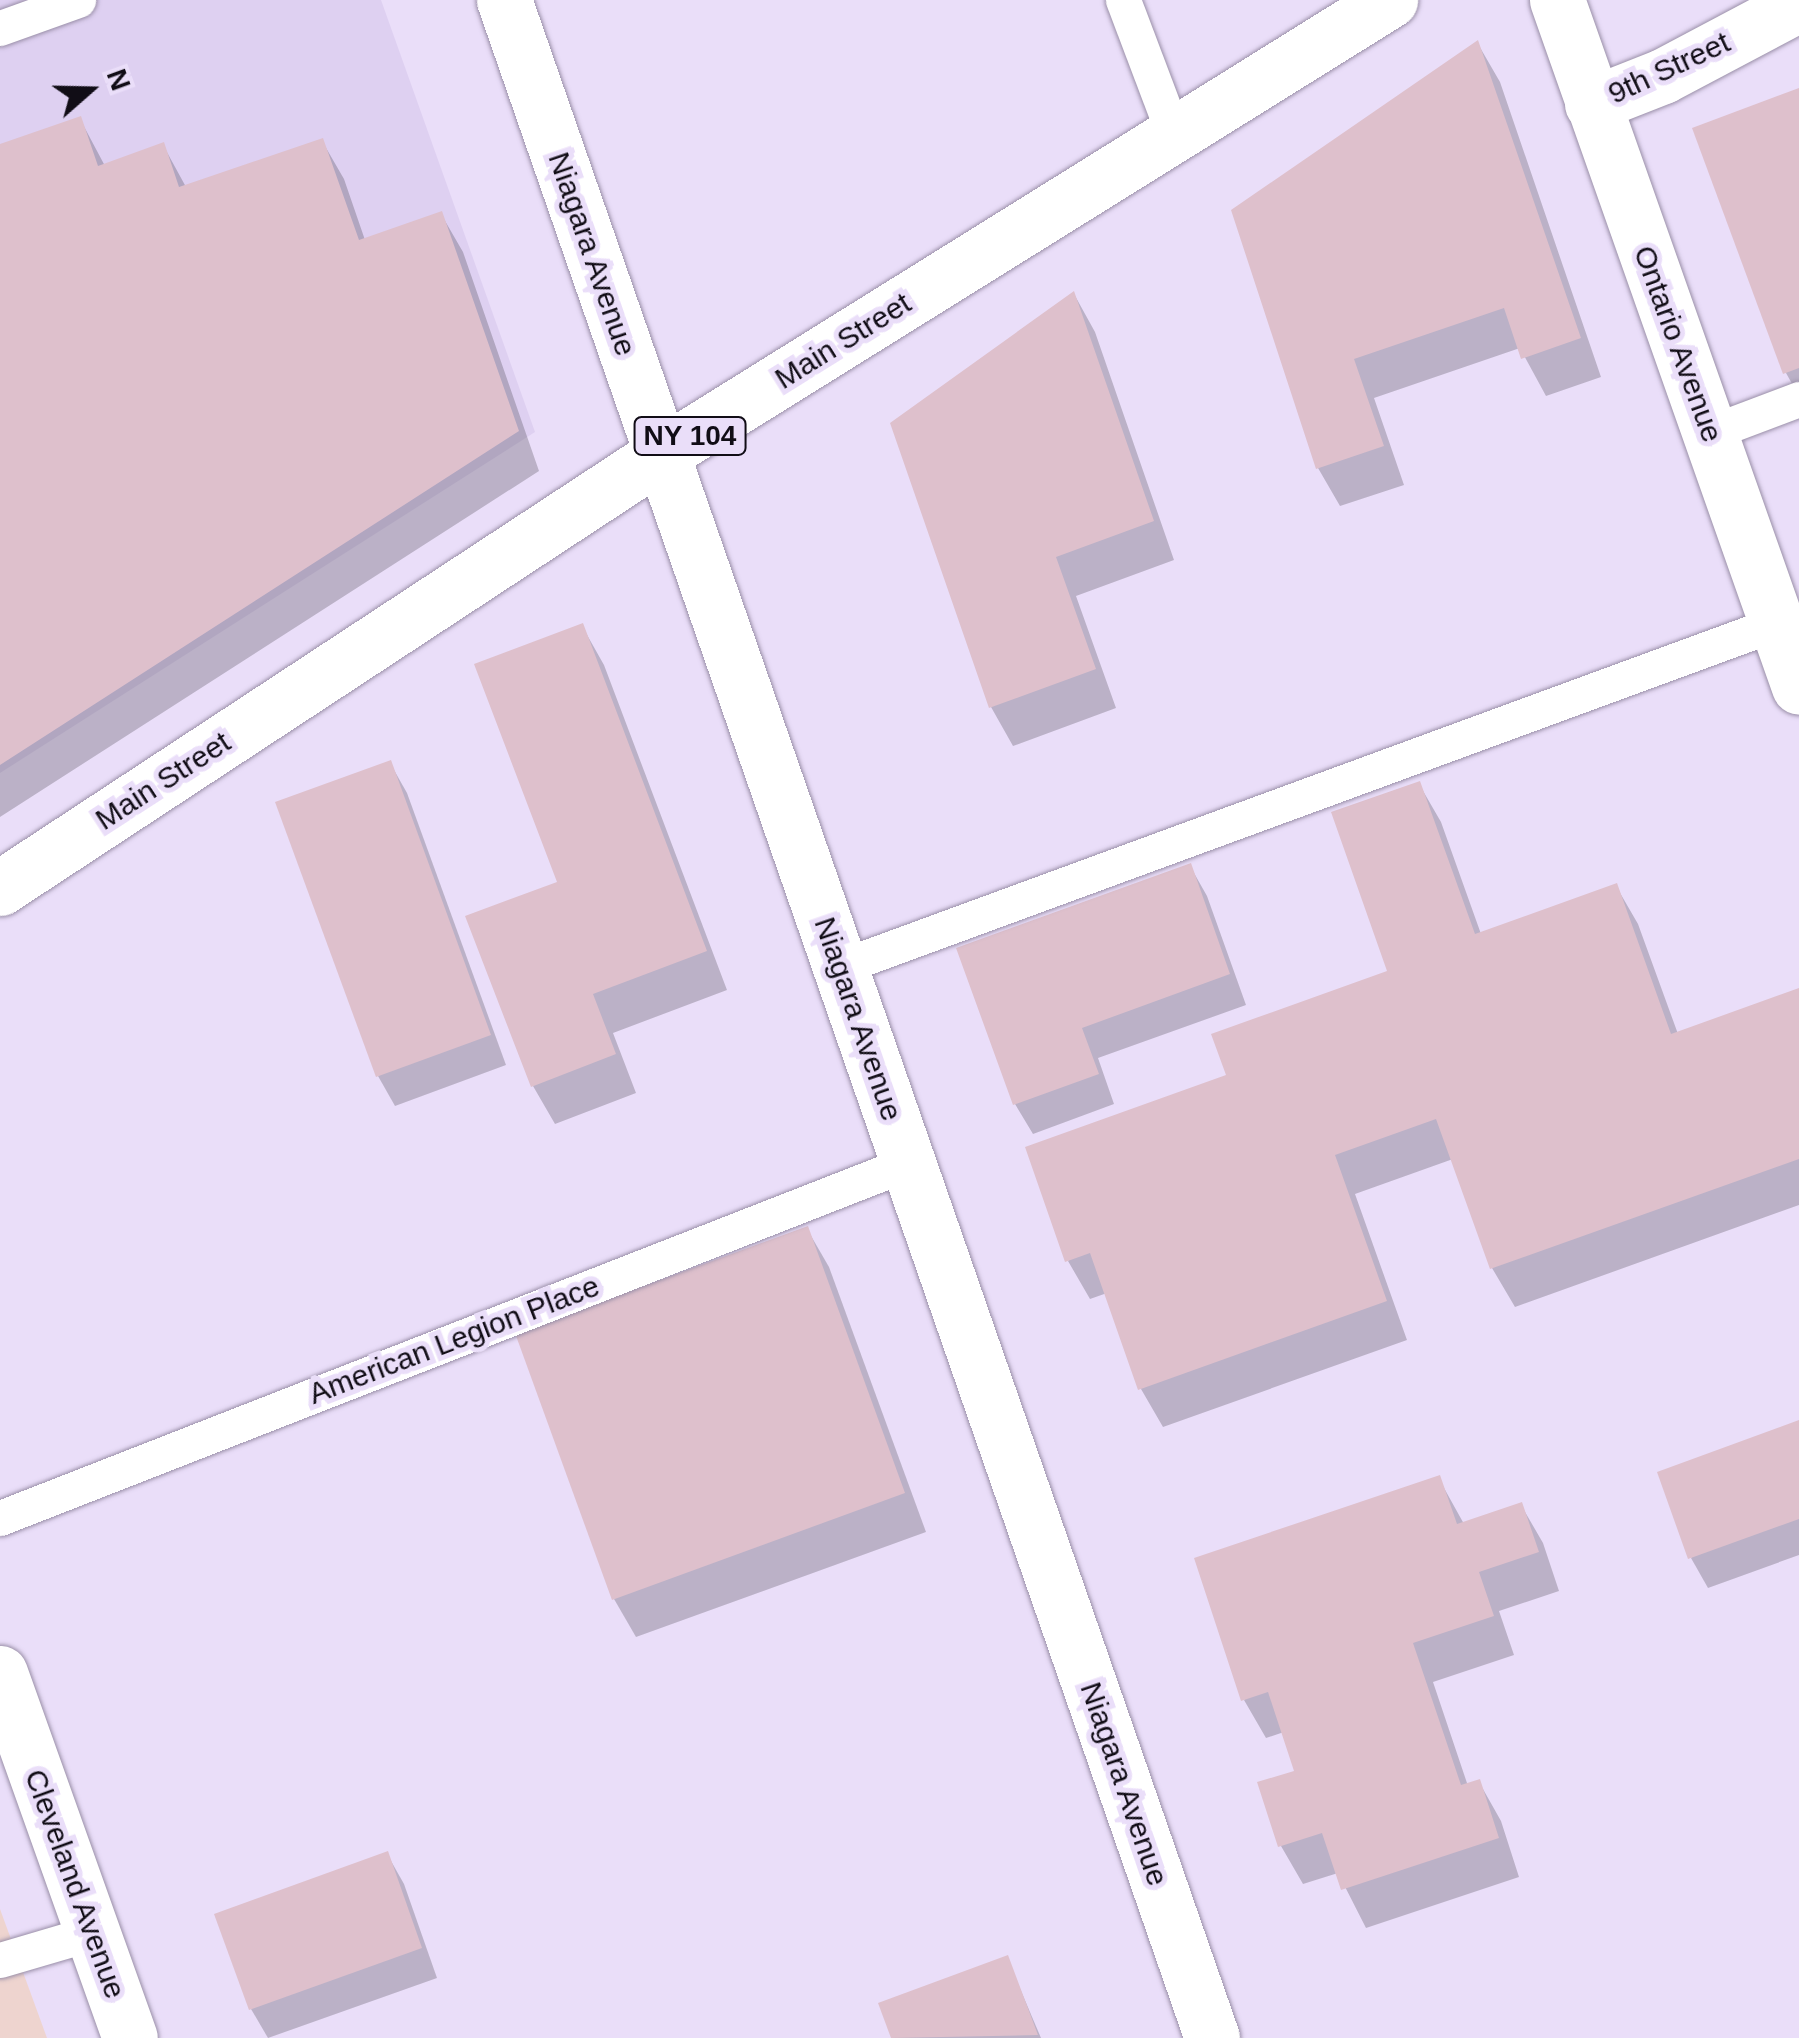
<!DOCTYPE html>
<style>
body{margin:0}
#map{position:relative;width:1799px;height:2038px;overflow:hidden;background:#eadef9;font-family:Arial,sans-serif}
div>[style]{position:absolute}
.built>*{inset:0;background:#ded0f1}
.education>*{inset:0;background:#eed4cf}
.shadow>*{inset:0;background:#0003}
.building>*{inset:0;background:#dec0cc}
.roads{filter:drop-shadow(0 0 2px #9a8fa8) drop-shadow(0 0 2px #9a8fa8)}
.lane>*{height:35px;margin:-17.5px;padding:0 17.5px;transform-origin:17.5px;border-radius:17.5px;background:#fff}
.street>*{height:55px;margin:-27.5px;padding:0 27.5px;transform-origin:27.5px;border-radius:27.5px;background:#fff}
.secondary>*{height:55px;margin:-27.5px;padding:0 27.5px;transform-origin:27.5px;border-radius:27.5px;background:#fff}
.primary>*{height:55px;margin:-27.5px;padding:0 27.5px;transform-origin:27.5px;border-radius:27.5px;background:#fff}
span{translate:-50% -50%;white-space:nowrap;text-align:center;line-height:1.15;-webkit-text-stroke:10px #eadef9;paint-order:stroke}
.shield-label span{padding:2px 8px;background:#eadef9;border:2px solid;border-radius:8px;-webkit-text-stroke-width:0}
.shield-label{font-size:28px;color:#110d16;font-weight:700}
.street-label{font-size:30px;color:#110d16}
.north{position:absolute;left:40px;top:40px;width:100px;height:100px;-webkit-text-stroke:8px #eadef9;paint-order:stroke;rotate:70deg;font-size:28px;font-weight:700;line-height:40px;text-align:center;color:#110d16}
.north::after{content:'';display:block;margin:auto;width:35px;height:45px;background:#110d16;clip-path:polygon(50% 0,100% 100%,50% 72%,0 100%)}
</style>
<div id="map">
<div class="built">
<i style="clip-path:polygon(0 0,381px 0,535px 432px,0 773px)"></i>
</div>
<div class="education">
<i style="clip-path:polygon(0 1909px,47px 2038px,0 2038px)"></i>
</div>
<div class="shadow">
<i style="clip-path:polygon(1478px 44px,1500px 82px,1601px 377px,1546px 396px,1520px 348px,1374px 398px,1404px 485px,1340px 506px,1318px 468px,1234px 211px)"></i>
<i style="clip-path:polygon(1799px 91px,1799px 396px,1786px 373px)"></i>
<i style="clip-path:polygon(80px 119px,105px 166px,163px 145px,186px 187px,322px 141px,344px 179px,365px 240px,441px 214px,463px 252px,539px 471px,0 817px,0 146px)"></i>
<i style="clip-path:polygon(1074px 294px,1095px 332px,1174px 560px,1076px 596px,1116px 708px,1013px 746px,991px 707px)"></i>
<i style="clip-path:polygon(582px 626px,604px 665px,727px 990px,613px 1033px,636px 1093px,555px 1124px,533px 1086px,560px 884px)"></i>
<i style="clip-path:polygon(390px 763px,407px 793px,506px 1065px,395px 1106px,378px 1076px)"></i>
<i style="clip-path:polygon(1419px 784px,1441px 822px,1481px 934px,1616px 886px,1638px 924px,1678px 1034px,1799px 990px,1799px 1205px,1515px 1307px,1492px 1268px,1453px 1159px,1355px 1194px,1407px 1340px,1163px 1427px,1141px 1389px,1107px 1293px,1090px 1299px,1068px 1261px,1229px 1076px,1391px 973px)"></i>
<i style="clip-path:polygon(1190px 866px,1207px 896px,1246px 1005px,1098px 1058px,1114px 1104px,1033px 1134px,1015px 1104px)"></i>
<i style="clip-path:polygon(807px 1229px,829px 1267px,926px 1532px,636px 1637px,614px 1599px)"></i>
<i style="clip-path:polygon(1799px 1422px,1799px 1555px,1708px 1588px,1691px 1558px)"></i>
<i style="clip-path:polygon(1439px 1479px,1464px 1524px,1521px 1505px,1543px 1543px,1559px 1591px,1499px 1611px,1514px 1655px,1433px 1682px,1468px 1786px,1479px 1782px,1501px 1821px,1519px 1877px,1366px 1928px,1338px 1873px,1303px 1884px,1281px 1846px,1297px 1772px,1284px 1732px,1266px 1738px,1244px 1700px)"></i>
<i style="clip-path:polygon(387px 1854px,404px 1884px,437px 1978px,268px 2038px,251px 2009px)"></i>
<i style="clip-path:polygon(1007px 1958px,1041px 2038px,893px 2038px,881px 2004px)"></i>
</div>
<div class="building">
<i style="clip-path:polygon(1478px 40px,1581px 338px,1521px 359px,1504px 308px,1354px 359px,1384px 446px,1316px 469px,1231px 210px)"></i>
<i style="clip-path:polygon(1799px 88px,1799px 368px,1783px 374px,1692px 128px)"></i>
<i style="clip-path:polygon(81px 116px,98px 166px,164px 142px,179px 187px,323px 138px,359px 240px,442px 211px,519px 431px,0 765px,0 144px)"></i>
<i style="clip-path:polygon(1074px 291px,1154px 521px,1056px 557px,1096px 669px,989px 708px,890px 423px)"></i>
<i style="clip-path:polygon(583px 623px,707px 951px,593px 994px,616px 1054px,531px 1087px,465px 916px,557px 882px,474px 664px)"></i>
<i style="clip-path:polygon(391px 760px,491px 1035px,376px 1077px,275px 802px)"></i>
<i style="clip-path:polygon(1420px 781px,1475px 934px,1617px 883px,1671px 1034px,1799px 988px,1799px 1159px,1490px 1269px,1436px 1119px,1335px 1155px,1387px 1301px,1138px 1390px,1090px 1253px,1065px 1262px,1025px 1147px,1226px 1075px,1211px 1034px,1387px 971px,1331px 812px)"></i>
<i style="clip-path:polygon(1191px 863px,1230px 974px,1082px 1028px,1099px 1074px,1013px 1105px,956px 948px)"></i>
<i style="clip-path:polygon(808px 1226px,905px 1493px,612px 1600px,515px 1333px)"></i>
<i style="clip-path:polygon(1799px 1420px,1799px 1519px,1688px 1559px,1657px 1472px)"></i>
<i style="clip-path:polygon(1440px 1475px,1457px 1524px,1522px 1502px,1539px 1552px,1479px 1572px,1494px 1616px,1413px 1643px,1461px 1785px,1480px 1779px,1499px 1838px,1341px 1890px,1322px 1833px,1278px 1847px,1257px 1782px,1294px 1771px,1268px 1692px,1241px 1701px,1194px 1558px)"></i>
<i style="clip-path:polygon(388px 1851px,422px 1948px,249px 2010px,214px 1914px)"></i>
<i style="clip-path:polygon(1008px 1955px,1038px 2035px,891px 2038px,878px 2003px)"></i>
</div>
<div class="roads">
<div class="lane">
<i style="left:1123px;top:0;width:144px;rotate:69.3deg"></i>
<i style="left:0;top:28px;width:83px;rotate:-19.7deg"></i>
<i style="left:1709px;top:433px;width:96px;rotate:-20.7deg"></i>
<i style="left:840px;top:967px;width:998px;rotate:-20.16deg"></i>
<i style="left:0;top:1518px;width:975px;rotate:-21.35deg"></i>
<i style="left:0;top:1960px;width:96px;rotate:-16.4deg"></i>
</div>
<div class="street">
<i style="left:504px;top:0;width:2157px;rotate:70.84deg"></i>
<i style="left:1592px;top:104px;width:76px;rotate:-21.5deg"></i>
<i style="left:1663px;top:76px;width:154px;rotate:-27.9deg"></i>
</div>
<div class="secondary">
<i style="left:1557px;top:0;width:728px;rotate:70.59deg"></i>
<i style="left:0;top:1673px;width:387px;rotate:70.4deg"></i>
</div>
<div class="primary">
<i style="left:0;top:888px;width:791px;rotate:-33.29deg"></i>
<i style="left:661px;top:454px;width:859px;rotate:-31.91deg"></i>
</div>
</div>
<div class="shield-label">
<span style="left:690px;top:436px">NY 104</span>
</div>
<div class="street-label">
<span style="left:1669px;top:68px;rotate:-25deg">9th Street</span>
<span style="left:592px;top:254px;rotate:71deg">Niagara Avenue</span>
<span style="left:843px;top:341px;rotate:-32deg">Main Street</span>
<span style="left:1678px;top:344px;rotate:70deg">Ontario Avenue</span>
<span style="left:163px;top:781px;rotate:-33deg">Main Street</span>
<span style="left:858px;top:1019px;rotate:71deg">Niagara Avenue</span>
<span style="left:454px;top:1340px;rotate:-21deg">American Legion Place</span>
<span style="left:1124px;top:1784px;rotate:71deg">Niagara Avenue</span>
<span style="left:75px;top:1884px;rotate:70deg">Cleveland Avenue</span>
</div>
<div class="north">N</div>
</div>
